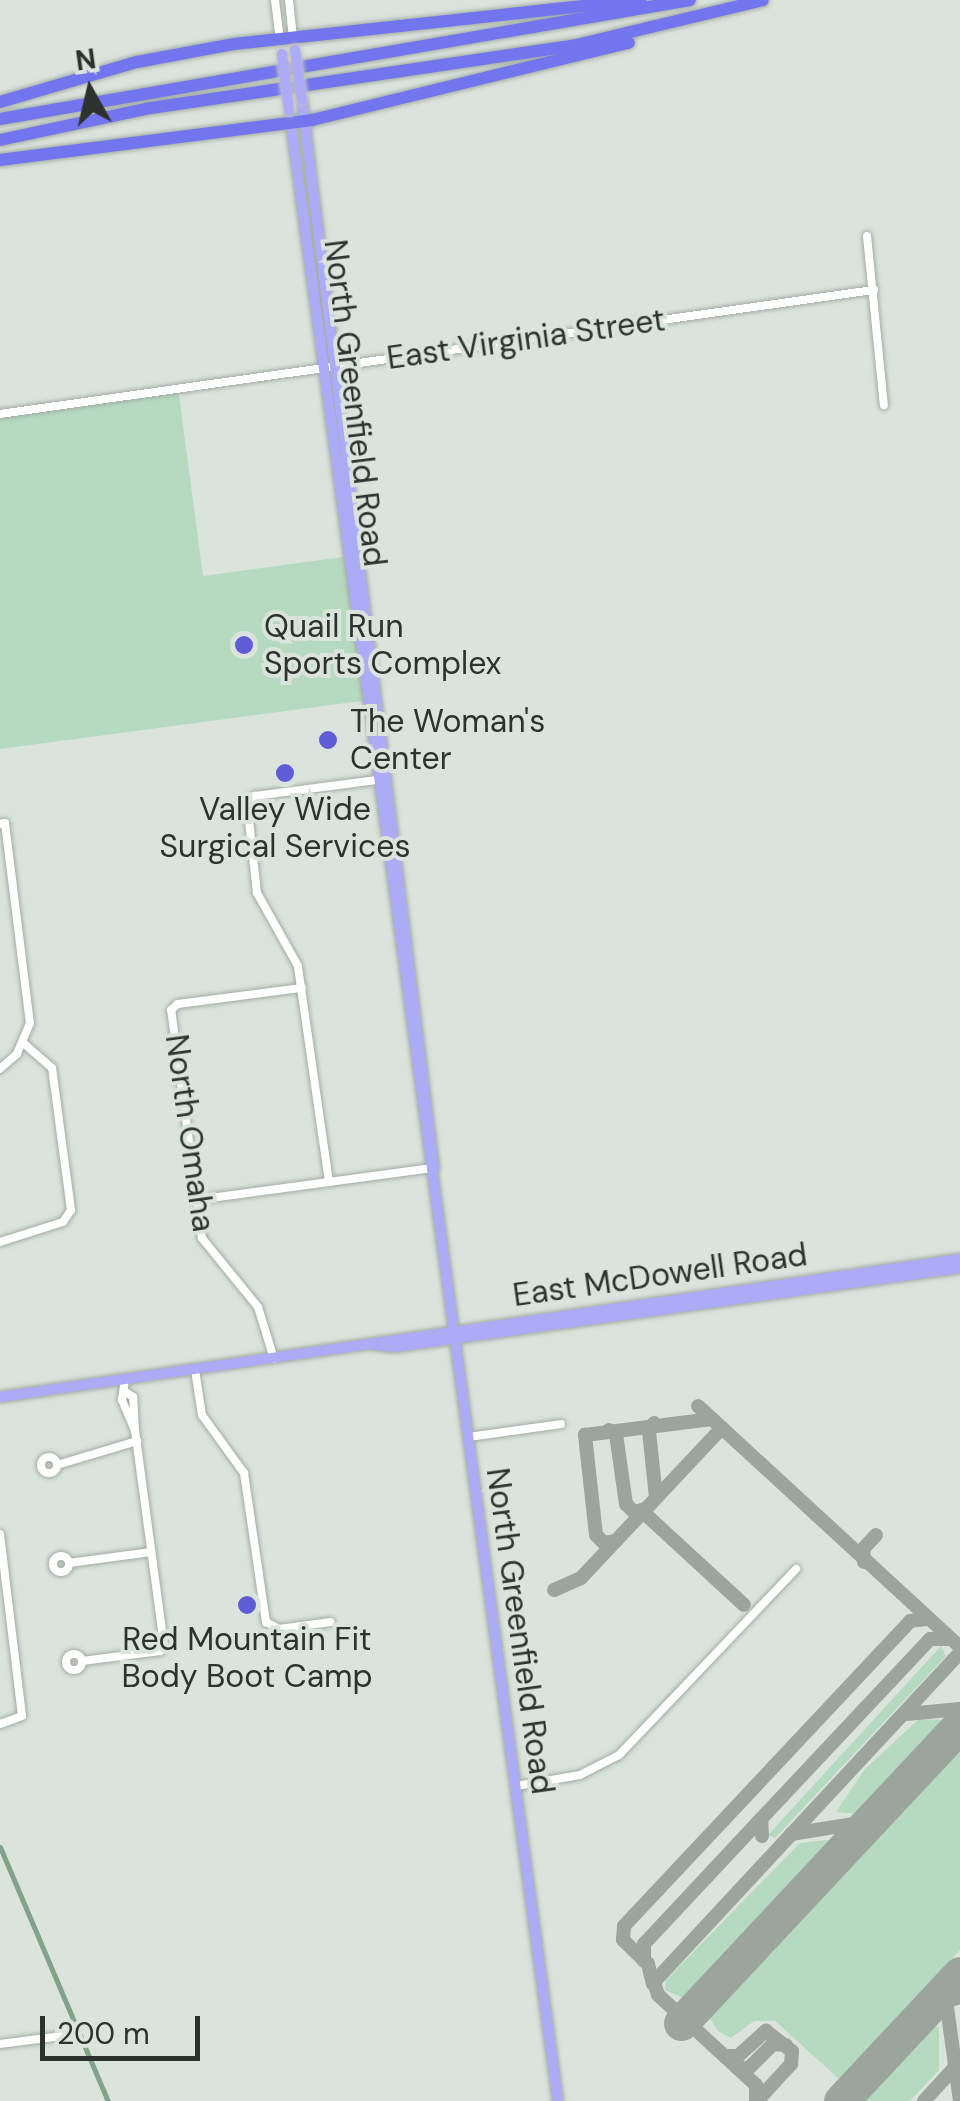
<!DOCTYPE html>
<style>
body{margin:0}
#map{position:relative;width:960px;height:2101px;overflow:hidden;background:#dae4dc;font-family:"DM Sans",sans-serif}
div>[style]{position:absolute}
.green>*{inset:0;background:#b6dac0}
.canal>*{height:5px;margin:-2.5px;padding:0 2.5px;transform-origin:2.5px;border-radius:2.5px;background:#80a389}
.taxiway>*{height:14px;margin:-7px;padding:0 7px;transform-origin:7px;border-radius:7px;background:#9ca49e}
.runway>*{height:35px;margin:-17.5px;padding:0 17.5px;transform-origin:17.5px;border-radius:17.5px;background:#9ca49e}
.roads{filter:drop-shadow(0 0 2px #a2aca4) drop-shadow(0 0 2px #a2aca4)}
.minor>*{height:8px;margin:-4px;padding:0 4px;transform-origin:4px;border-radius:4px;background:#fff}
.minor>.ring{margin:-4px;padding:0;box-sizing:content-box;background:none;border:8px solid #fff;border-radius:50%}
.major>*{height:10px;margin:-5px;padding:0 5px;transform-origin:5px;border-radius:5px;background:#abacf5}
.highway>*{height:12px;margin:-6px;padding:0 6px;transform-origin:6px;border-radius:6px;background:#7375ef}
.bridges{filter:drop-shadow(0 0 2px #c0c2c1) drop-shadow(0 0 2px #c0c2c1)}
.major-bridge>*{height:10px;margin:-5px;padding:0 5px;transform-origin:5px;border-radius:5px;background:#abacf5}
.dots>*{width:28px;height:28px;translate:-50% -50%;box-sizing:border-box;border:5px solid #dae4dc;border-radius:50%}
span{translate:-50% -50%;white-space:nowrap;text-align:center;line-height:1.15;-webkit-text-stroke:8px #dae4dc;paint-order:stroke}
.street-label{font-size:32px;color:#2e322f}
.poi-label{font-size:32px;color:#2e322f}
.left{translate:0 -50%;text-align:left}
.north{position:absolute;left:40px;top:40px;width:100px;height:100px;-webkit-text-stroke:8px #dae4dc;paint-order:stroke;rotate:352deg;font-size:28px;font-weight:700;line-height:40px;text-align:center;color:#2e322f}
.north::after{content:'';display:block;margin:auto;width:35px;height:45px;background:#2e322f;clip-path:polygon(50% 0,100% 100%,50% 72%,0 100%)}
.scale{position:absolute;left:40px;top:2016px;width:160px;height:45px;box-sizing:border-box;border:5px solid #2e322f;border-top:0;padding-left:12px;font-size:30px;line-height:35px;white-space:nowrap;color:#2e322f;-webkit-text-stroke:8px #dae4dc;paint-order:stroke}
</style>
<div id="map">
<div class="green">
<i style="clip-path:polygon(178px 388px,203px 576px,350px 556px,369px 700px,0 749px,0 414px)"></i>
<i style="clip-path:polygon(941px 1646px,946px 1656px,775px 1838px,768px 1835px)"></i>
<i style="clip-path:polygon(919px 1719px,946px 1720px,859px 1814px,836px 1812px,865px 1769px)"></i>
<i style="clip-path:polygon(960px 1744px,960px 1950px,839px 2079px,775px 2021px,754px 2021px,731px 2038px,718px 2031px,709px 2017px,717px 2003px)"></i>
<i style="clip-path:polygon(836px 1839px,685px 1999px,665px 1990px,666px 1980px,800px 1843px)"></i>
<i style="clip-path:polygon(932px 2027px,939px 2027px,939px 2070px,910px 2101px,863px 2101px)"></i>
</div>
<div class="canal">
<i style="left:0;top:1847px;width:276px;rotate:67deg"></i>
</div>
<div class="taxiway">
<i style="left:698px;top:1406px;width:356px;rotate:42.6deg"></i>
<i style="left:654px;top:1423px;width:9px;rotate:122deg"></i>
<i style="left:649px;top:1431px;width:67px;rotate:84deg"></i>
<i style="left:609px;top:1430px;width:8px;rotate:30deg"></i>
<i style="left:616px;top:1434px;width:71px;rotate:81.9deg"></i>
<i style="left:626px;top:1504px;width:11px;rotate:45deg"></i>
<i style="left:634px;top:1512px;width:11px;rotate:-15deg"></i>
<i style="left:643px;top:1512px;width:137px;rotate:42.6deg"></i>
<i style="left:616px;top:1541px;width:12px;rotate:171deg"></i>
<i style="left:604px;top:1543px;width:11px;rotate:-135deg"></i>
<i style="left:596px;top:1535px;width:101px;rotate:-96.3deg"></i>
<i style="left:585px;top:1435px;width:128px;rotate:-7.2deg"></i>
<i style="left:864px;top:1562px;width:13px;rotate:-94deg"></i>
<i style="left:863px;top:1549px;width:19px;rotate:-47deg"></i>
<i style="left:554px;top:1590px;width:30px;rotate:-24deg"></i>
<i style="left:581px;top:1578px;width:206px;rotate:-46.8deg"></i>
<i style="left:906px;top:1714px;width:54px;rotate:-5.3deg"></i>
<i style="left:791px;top:1834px;width:81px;rotate:-9.2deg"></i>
<i style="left:762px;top:1836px;width:17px;rotate:-93deg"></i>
<i style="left:761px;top:1819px;width:247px;rotate:-46.8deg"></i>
<i style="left:930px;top:1639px;width:17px"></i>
<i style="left:644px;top:1961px;width:17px;rotate:-90deg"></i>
<i style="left:644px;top:1944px;width:170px;rotate:-46.9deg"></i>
<i style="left:952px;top:1982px;width:19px;rotate:108deg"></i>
<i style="left:946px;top:2000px;width:102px;rotate:82.1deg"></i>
<i style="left:653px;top:1984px;width:21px;rotate:-104deg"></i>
<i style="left:648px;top:1964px;width:35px;rotate:-136deg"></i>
<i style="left:623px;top:1940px;width:14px;rotate:-86deg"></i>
<i style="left:624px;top:1926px;width:418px;rotate:-46.8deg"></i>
<i style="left:910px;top:1621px;width:16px;rotate:-7deg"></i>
<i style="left:929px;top:2006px;width:32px;rotate:-16deg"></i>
<i style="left:725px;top:2056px;width:13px"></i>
<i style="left:738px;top:2056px;width:38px;rotate:-42deg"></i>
<i style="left:766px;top:2031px;width:33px;rotate:38deg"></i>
<i style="left:792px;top:2051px;width:13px;rotate:94deg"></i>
<i style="left:791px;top:2064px;width:49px;rotate:132.5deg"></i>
<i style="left:737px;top:2067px;width:11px;rotate:10deg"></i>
<i style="left:748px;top:2069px;width:35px;rotate:-45deg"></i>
<i style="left:773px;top:2044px;width:13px;rotate:4deg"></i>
<i style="left:756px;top:2101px;width:16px;rotate:-90deg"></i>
<i style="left:756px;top:2085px;width:133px;rotate:-137.4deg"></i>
<i style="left:658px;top:1995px;width:14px;rotate:-107deg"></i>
<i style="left:654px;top:1982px;width:449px;rotate:-47.1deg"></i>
<i style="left:924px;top:2101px;width:47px;rotate:-47.6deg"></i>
</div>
<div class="runway">
<i style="left:681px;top:2023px;width:408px;rotate:-46.9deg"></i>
<i style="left:841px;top:2101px;width:174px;rotate:-46.9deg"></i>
</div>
<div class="roads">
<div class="minor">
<i style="left:275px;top:0;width:38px;rotate:83deg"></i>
<i style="left:289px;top:0;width:36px;rotate:84deg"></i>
<i style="left:867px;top:236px;width:170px;rotate:84.3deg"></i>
<i style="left:0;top:414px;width:883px;rotate:-8.08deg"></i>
<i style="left:0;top:824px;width:5px;rotate:-11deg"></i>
<i style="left:5px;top:823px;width:202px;rotate:82.9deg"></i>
<i style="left:30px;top:1023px;width:34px;rotate:113deg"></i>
<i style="left:17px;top:1054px;width:23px;rotate:139deg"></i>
<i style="left:329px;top:1182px;width:218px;rotate:-98.2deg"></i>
<i style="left:298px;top:966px;width:84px;rotate:-119.3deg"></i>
<i style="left:257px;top:893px;width:91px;rotate:-96.3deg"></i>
<i style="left:247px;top:803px;width:11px;rotate:-41deg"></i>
<i style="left:255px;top:796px;width:130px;rotate:-7.5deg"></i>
<i style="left:196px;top:1200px;width:240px;rotate:-7.7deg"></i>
<i style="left:0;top:1242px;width:66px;rotate:-17.6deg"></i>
<i style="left:63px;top:1222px;width:14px;rotate:-56deg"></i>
<i style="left:71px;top:1210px;width:143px;rotate:-97.6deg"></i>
<i style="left:52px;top:1068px;width:37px;rotate:-139deg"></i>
<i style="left:274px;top:1359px;width:54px;rotate:-107.1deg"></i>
<i style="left:258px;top:1307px;width:89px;rotate:-129.1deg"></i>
<i style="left:202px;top:1238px;width:230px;rotate:-97.7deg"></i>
<i style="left:171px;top:1010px;width:9px;rotate:-41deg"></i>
<i style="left:178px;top:1004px;width:125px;rotate:-7.4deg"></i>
<i style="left:195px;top:1370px;width:46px;rotate:81.2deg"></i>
<i style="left:202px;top:1415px;width:72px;rotate:54.1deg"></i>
<i style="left:244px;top:1473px;width:151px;rotate:81.6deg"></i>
<i style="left:266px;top:1622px;width:15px;rotate:28deg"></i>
<i style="left:279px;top:1629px;width:52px;rotate:-7.7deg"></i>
<i style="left:125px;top:1380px;width:20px;rotate:99deg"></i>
<i style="left:122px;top:1400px;width:34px;rotate:67deg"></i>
<i style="left:135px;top:1431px;width:34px;rotate:-93deg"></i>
<i style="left:133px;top:1397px;width:7px;rotate:-146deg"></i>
<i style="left:469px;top:1437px;width:93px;rotate:-8deg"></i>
<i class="ring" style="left:41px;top:1457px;width:8px;height:8px"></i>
<i style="left:57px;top:1465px;width:84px;rotate:-16.7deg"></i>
<i style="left:0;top:1534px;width:183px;rotate:83.1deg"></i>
<i style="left:22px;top:1716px;width:23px;rotate:160deg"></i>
<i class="ring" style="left:53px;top:1556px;width:8px;height:8px"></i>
<i style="left:69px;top:1563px;width:83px;rotate:-7.6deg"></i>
<i class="ring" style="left:66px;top:1654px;width:8px;height:8px"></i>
<i style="left:82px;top:1661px;width:79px;rotate:-7.3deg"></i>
<i style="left:160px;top:1651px;width:7px;rotate:-56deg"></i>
<i style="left:164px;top:1645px;width:216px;rotate:-97.7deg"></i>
<i style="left:516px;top:1786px;width:65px;rotate:-9.8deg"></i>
<i style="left:580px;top:1775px;width:44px;rotate:-27.1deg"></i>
<i style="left:619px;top:1755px;width:257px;rotate:-46.4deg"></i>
<i style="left:0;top:2044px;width:70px;rotate:-7.4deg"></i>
</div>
<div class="major">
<i style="left:302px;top:100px;width:1076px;rotate:82.95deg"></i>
<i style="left:290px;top:117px;width:2002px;rotate:82.31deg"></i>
<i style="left:367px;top:1344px;width:28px;rotate:6deg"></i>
<i style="left:395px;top:1347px;width:570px;rotate:-7.96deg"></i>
<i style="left:0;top:1397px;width:970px;rotate:-8.18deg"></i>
</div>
<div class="highway">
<i style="left:0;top:102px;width:143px;rotate:-16.3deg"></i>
<i style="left:137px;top:62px;width:99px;rotate:-10.5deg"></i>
<i style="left:234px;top:44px;width:409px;rotate:-6.2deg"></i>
<i style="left:0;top:119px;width:700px;rotate:-9.79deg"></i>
<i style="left:0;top:140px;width:154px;rotate:-12deg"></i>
<i style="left:151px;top:108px;width:426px;rotate:-8.4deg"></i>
<i style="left:572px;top:46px;width:196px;rotate:-13.5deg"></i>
<i style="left:0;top:160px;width:315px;rotate:-7.3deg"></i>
<i style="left:312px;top:120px;width:326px;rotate:-13.7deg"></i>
</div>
</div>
<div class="bridges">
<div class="major-bridge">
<i style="left:295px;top:50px;width:50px;rotate:82deg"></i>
<i style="left:282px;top:54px;width:57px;rotate:83deg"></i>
</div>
</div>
<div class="dots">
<i style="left:244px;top:645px;background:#5f5dd6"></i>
<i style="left:328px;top:740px;background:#5f5dd6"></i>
<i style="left:285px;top:773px;background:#5f5dd6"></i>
<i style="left:247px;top:1605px;background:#5f5dd6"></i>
</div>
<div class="street-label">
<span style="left:526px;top:339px;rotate:-8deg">East Virginia Street</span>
<span style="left:355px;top:403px;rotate:83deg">North Greenfield Road</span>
<span style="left:190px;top:1133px;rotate:82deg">North Omaha</span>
<span style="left:660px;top:1275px;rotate:-8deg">East McDowell Road</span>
<span style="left:520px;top:1631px;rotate:82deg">North Greenfield Road</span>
</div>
<div class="poi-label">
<span class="left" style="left:264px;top:645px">Quail Run<br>Sports Complex</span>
<span class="left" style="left:350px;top:740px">The Woman's<br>Center</span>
<span style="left:285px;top:828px">Valley Wide<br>Surgical Services</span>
<span style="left:247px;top:1658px">Red Mountain Fit<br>Body Boot Camp</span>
</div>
<div class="north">N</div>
<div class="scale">200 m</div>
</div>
